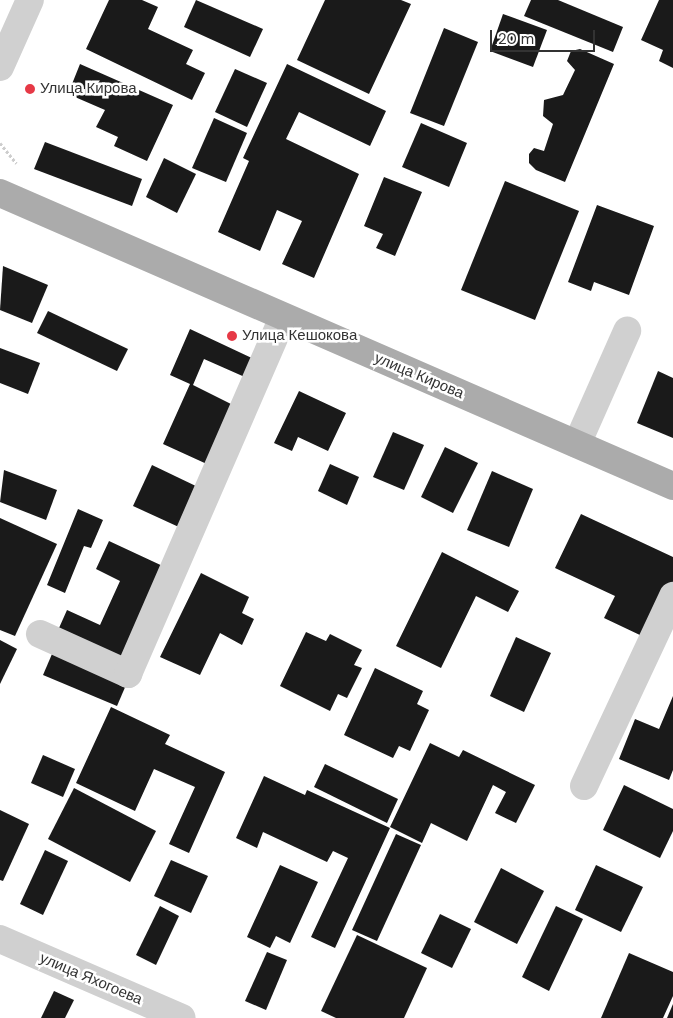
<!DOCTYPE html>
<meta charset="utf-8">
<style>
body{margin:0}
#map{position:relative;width:673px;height:1018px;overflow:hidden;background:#fff;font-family:"DM Sans",sans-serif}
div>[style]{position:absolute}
.building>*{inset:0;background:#1a1a1a}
.path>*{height:3px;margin-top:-1.5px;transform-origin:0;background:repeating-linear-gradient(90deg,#cdcdcd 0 2.5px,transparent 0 5px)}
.minor>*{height:28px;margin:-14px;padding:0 14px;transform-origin:14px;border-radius:14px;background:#d0d0d0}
.major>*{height:28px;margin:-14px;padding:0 14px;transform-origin:14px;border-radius:14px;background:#ababab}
.dots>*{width:14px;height:14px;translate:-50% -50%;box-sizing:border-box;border:2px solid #fff;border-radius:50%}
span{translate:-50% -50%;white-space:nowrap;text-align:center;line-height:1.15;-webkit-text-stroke:5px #fff;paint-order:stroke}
.poi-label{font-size:15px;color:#333}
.left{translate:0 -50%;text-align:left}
.street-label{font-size:15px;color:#333}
.scale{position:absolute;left:490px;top:30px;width:105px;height:22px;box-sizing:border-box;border:2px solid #333;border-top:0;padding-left:6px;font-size:15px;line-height:18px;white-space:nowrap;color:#333;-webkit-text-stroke:4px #fff;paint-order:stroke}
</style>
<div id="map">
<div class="building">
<i style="clip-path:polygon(109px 0,142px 0,158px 7px,148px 29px,193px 50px,186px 64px,205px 73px,192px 100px,86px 49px)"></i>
<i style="clip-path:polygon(196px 0,263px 29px,250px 57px,184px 27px)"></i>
<i style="clip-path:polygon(325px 0,401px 0,411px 4px,369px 94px,297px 60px)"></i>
<i style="clip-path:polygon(531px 0,558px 0,623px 27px,613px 52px,524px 16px)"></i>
<i style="clip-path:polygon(659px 0,673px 0,673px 68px,659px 61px,663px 50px,641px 40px)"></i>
<i style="clip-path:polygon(503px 14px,547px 30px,533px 67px,490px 51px)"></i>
<i style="clip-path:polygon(444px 28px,478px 42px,444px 126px,410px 113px)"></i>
<i style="clip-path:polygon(580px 49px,614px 64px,565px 182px,536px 170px,529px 163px,529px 154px,534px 148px,544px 151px,553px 124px,543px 116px,544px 100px,563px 95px,575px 70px,567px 61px,571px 51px)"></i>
<i style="clip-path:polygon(80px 64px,173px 105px,147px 161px,114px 146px,118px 137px,96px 127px,105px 110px,68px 94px)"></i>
<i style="clip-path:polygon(287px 64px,386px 111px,370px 146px,299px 112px,286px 139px,359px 174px,314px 278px,282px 264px,302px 221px,277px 210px,260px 251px,218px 232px,249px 161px,243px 158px)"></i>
<i style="clip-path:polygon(235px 69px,267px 83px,247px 127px,215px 112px)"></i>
<i style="clip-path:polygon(214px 118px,247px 133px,226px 182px,192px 168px)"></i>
<i style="clip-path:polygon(421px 123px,467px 143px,449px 187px,402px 167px)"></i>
<i style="clip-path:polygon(45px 142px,142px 179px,132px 206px,34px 169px)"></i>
<i style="clip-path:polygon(164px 158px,196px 174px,177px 213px,146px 197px)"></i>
<i style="clip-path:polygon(384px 177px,422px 192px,395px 256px,376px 248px,383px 234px,364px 226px)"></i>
<i style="clip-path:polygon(505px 181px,579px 211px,535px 320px,461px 290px)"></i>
<i style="clip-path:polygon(597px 205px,654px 226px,629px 295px,594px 282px,591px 291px,568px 282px)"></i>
<i style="clip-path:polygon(3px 266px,48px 285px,32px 323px,0 310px)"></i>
<i style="clip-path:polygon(48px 311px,128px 349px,117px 371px,37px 333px)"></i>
<i style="clip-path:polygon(190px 329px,256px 360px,247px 378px,204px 359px,193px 385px,235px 406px,209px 465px,163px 444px,190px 384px,170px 375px)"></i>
<i style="clip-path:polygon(0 348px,40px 363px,28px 394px,0 383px)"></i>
<i style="clip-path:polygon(658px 371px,673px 378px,673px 438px,637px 423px)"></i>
<i style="clip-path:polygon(299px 391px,346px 413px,328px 451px,298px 437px,292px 451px,274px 443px)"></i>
<i style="clip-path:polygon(393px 432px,424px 445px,404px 490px,373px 477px)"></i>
<i style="clip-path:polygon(445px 447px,478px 463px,453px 513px,421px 497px)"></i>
<i style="clip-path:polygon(330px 464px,359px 477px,347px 505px,318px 491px)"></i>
<i style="clip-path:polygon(152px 465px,200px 488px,181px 528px,133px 506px)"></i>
<i style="clip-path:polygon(4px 470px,57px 490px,46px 520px,0 502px)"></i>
<i style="clip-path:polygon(492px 471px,533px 489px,509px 547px,467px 530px)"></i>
<i style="clip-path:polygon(78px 509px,103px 520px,91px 548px,84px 546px,65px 593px,47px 585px)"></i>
<i style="clip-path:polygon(581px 514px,673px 557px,673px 586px,642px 636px,604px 618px,615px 596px,555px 568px)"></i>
<i style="clip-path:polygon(0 518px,57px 544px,15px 636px,0 630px)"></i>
<i style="clip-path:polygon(109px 541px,167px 568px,125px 659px,59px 628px,67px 610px,100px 625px,120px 581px,96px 569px)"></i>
<i style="clip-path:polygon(442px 552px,519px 591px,508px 612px,476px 596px,441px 668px,396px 646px)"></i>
<i style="clip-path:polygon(201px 573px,249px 597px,242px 613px,254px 619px,242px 645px,220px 633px,200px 675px,160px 657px)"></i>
<i style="clip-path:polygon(306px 632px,326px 641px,330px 634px,362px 650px,354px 665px,362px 668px,347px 698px,338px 694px,330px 711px,280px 686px)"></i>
<i style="clip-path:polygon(516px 637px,551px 653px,524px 712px,490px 696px)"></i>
<i style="clip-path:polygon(0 640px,17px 649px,0 684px)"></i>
<i style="clip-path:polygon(52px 654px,126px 685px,117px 706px,43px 675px)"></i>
<i style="clip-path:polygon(375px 668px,423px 691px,417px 704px,429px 710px,410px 751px,399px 746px,393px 758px,344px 735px)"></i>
<i style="clip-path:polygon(673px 696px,673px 770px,669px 780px,619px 759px,635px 719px,659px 729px)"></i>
<i style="clip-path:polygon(111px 707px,170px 735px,165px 744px,225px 772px,189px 853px,169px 844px,195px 787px,154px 769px,135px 811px,76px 783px)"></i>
<i style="clip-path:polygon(430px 743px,459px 757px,463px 750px,535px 785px,516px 823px,495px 813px,506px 792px,493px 785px,467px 841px,431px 823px,422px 843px,390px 827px)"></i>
<i style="clip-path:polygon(43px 755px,75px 769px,63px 797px,31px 783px)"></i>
<i style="clip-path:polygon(325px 764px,398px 799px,387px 823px,314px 787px)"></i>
<i style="clip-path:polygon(264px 776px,305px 795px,307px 790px,390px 828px,335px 948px,311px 937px,348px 858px,333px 851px,327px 862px,263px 832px,257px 848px,236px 838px)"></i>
<i style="clip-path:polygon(624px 785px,673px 809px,673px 831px,660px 858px,603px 830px)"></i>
<i style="clip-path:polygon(74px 788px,156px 831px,130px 882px,48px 839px)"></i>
<i style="clip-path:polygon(0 810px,29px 824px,3px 881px,0 880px)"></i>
<i style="clip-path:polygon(396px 834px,421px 845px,377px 941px,352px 930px)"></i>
<i style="clip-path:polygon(45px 850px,68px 861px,43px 915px,20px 904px)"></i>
<i style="clip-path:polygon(171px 860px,208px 876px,191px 913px,154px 896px)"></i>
<i style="clip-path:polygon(280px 865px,318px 882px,290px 943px,276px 936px,270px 948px,247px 937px)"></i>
<i style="clip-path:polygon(596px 865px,643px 887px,621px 932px,575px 910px)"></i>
<i style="clip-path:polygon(501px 868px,544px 891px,517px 944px,474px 922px)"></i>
<i style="clip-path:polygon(160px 906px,179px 916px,156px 965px,136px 955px)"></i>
<i style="clip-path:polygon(556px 906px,583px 919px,549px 991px,522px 977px)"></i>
<i style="clip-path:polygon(440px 914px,471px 929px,452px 968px,421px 953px)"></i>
<i style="clip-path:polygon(357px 935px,427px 968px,404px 1018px,336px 1018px,321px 1011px)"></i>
<i style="clip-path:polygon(267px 952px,287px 960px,266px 1010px,245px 1001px)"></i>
<i style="clip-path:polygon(629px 953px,673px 972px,673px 996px,663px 1018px,601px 1018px)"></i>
<i style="clip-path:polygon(54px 991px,74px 1000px,65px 1018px,41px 1018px)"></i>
<i style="clip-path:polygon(673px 1004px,673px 1018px,667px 1018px)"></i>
</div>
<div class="path">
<i style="left:0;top:143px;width:26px;rotate:51deg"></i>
</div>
<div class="minor">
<i style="left:0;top:67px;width:73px;rotate:-65.9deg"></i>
<i style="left:577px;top:444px;width:124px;rotate:-66.1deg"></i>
<i style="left:40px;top:634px;width:97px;rotate:24.4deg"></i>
<i style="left:128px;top:674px;width:389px;rotate:-66.5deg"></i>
<i style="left:584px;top:786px;width:210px;rotate:-64.9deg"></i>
<i style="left:0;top:939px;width:198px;rotate:23.5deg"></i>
</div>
<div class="major">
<i style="left:0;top:193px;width:734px;rotate:23.53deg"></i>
</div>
<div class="dots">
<i style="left:30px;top:89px;background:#e63946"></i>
<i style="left:232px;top:336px;background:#e63946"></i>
</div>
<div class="poi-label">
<span class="left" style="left:40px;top:89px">Улица Кирова</span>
<span class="left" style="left:242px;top:336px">Улица Кешокова</span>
</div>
<div class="street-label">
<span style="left:419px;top:376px;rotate:23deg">улица Кирова</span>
<span style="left:91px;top:979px;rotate:23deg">улица Яхогоева</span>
</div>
<div class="scale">20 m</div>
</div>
